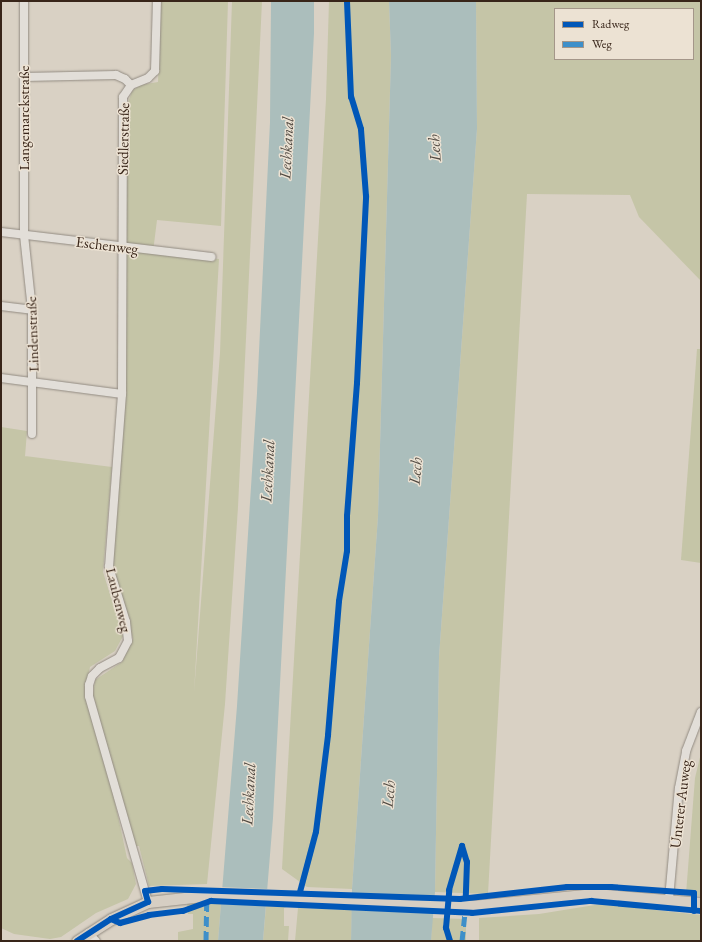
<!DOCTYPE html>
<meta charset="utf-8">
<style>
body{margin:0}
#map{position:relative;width:702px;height:942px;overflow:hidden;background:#d9d1c4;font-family:"EB Garamond",serif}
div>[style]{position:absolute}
.green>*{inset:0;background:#c5c5a7}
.water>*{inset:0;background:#abbebc}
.pier>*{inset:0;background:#d9d1c4}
.roads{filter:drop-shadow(0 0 1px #928b82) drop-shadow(0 0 1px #928b82)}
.minor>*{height:8px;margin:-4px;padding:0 4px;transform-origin:4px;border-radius:4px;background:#e2ded8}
.major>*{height:11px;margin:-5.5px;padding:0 5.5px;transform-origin:5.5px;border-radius:5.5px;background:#d6cec3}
.quiet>*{height:5px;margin-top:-2.5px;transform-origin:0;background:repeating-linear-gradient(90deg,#3e8fc9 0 10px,transparent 0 15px)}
.cycleway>*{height:6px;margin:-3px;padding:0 3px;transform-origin:3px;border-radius:3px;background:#0057b8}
span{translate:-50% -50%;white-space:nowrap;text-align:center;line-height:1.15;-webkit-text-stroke:3px #ece2d3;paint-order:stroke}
.street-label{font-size:15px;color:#382519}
.water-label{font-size:16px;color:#504941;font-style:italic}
.frame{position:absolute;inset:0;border:2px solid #382519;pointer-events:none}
.legend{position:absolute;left:554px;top:8px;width:140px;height:52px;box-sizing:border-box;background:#ece2d3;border:1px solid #a49689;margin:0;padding:5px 7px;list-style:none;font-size:12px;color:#382519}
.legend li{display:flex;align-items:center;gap:8px;height:20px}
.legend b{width:20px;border:1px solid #a49689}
</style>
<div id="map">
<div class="green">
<i style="clip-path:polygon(161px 1px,228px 1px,221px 226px,157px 220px,153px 252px,219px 259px,194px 693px,220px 353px,232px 1px,262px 1px,238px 507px,225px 704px,207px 884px,149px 886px,139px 846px,136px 846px,115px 778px,93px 695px,95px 680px,122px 662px,133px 639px,113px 574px,112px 560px,124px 421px,127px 106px,132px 91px,140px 85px,158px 82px)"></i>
<i style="clip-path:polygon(329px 1px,389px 1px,391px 56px,378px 516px,352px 889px,307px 887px,282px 869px,326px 99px)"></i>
<i style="clip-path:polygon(evenodd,476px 1px,701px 1px,701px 281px,639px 217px,630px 195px,527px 194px,488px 894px,435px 892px,439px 657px,477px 129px,476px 1px,555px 9px,693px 9px,693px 59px,555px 59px,555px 9px)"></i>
<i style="clip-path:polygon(697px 349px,701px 349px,701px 563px,681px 560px)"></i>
<i style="clip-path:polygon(1px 427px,27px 431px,14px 598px,25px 456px,112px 467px,103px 572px,123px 636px,115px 651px,90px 667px,88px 677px,127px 858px,132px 863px,136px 884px,128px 899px,96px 913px,61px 937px,50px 939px,14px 934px,1px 928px)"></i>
<i style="clip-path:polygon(701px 753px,701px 896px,686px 894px,695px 778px)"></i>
<i style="clip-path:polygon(207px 900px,211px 903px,221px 904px,218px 941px,178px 941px,178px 932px,193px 929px,193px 914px,188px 914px,187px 903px)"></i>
<i style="clip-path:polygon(601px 904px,701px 915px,701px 941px,479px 941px,479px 918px,539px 914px)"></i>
<i style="clip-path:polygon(266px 906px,287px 907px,284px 908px,284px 926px,289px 926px,288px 941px,263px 941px)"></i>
<i style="clip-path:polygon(298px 908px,352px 910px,351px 941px,295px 941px)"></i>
<i style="clip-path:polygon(432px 918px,466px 919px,466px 941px,431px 941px)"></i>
</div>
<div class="water">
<i style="clip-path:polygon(271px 1px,314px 1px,314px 33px,273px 818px,263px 941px,218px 941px,237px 706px,257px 393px,270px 122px)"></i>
<i style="clip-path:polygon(389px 1px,476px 1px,477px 129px,439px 657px,435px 892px,431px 941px,351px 941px,352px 889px,378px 516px,391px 56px)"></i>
</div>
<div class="pier">
<i style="clip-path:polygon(220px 887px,269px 889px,268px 906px,219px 904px)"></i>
<i style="clip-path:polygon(350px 893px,436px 896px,435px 913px,350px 910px)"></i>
</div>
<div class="roads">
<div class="minor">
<i style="left:24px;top:1px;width:234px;rotate:90deg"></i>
<i style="left:24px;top:235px;width:75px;rotate:83.9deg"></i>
<i style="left:32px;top:310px;width:124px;rotate:90deg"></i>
<i style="left:25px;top:77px;width:91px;rotate:-1.3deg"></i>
<i style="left:116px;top:75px;width:10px;rotate:24deg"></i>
<i style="left:125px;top:79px;width:8px;rotate:45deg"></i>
<i style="left:1px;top:232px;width:212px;rotate:6.8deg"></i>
<i style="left:1px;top:306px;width:31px;rotate:7deg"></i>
<i style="left:1px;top:378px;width:122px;rotate:7.5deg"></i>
<i style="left:669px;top:899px;width:111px;rotate:-84.9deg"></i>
<i style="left:679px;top:788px;width:38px;rotate:-79deg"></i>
<i style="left:686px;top:751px;width:42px;rotate:-69deg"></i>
<i style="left:148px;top:902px;width:214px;rotate:-106deg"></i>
<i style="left:89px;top:696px;width:11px;rotate:-90deg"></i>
<i style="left:89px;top:685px;width:9px;rotate:-72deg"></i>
<i style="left:92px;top:676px;width:11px;rotate:-45deg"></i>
<i style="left:100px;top:668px;width:21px;rotate:-28deg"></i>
<i style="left:119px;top:658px;width:19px;rotate:-62deg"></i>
<i style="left:128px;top:641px;width:19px;rotate:-96deg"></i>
<i style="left:126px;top:622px;width:58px;rotate:-107.2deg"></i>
<i style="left:109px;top:567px;width:173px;rotate:-85.7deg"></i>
<i style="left:122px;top:394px;width:288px;rotate:-89.8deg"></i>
<i style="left:123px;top:106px;width:9px;rotate:-90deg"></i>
<i style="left:123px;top:97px;width:14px;rotate:-56deg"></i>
<i style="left:131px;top:85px;width:18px;rotate:-22deg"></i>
<i style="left:148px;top:78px;width:10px;rotate:-45deg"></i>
<i style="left:155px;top:71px;width:70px;rotate:-88.4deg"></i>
<i style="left:88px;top:933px;width:11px;rotate:45deg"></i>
</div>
<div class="major">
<i style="left:77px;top:941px;width:40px;rotate:-32.9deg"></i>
<i style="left:111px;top:919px;width:41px;rotate:-24.7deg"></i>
<i style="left:148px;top:902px;width:64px;rotate:-6.2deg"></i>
<i style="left:212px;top:895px;width:260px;rotate:2.4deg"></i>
<i style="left:472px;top:906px;width:123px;rotate:-5.6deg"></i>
<i style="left:594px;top:894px;width:107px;rotate:4.8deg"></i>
</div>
</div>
<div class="quiet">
<i style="left:206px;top:941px;width:39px;rotate:-89deg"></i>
<i style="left:462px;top:941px;width:29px;rotate:-84deg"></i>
</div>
<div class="cycleway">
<i style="left:462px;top:846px;width:17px;rotate:73deg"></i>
<i style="left:467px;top:862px;width:35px;rotate:92deg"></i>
<i style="left:300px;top:892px;width:62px;rotate:-75.1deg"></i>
<i style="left:316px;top:832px;width:98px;rotate:-82.9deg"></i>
<i style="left:328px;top:735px;width:134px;rotate:-85.3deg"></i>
<i style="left:339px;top:601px;width:51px;rotate:-80.9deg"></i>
<i style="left:347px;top:551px;width:35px;rotate:-90deg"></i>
<i style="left:347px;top:516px;width:133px;rotate:-85.7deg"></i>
<i style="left:357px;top:383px;width:187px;rotate:-87.2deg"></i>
<i style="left:366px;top:196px;width:67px;rotate:-94.3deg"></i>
<i style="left:361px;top:129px;width:34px;rotate:-107deg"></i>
<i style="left:351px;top:97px;width:96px;rotate:-92.4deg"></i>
<i style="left:111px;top:919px;width:10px;rotate:24deg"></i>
<i style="left:120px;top:923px;width:30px;rotate:-15deg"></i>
<i style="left:149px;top:915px;width:34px;rotate:-7deg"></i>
<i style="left:183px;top:911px;width:30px;rotate:-20deg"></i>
<i style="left:211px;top:901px;width:261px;rotate:2.6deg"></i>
<i style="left:472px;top:913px;width:120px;rotate:-5.8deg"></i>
<i style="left:591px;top:901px;width:109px;rotate:5.2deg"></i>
<i style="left:77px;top:941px;width:40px;rotate:-32.9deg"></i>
<i style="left:111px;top:919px;width:41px;rotate:-24.7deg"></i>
<i style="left:148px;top:902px;width:11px;rotate:-105deg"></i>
<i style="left:145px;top:891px;width:17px;rotate:-7deg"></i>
<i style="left:162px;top:889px;width:298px;rotate:1.9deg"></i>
<i style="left:460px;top:899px;width:108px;rotate:-6.4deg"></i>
<i style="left:567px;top:887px;width:44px"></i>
<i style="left:611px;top:887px;width:83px;rotate:4.1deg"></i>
<i style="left:694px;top:893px;width:18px;rotate:90deg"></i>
<i style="left:450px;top:941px;width:14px;rotate:-107deg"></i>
<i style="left:446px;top:928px;width:38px;rotate:-85deg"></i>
<i style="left:449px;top:890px;width:46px;rotate:-73.5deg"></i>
</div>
<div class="street-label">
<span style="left:24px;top:118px;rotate:-90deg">Langemarckstraße</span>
<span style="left:123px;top:139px;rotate:-89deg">Siedlerstraße</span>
<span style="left:107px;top:245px;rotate:7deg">Eschenweg</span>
<span style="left:32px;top:334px;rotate:-92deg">Lindenstraße</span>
<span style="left:119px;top:600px;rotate:76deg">Laubenweg</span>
<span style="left:680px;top:804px;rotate:-83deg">Unterer Auweg</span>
</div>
<div class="water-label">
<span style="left:287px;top:148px;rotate:-87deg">Lechkanal</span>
<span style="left:435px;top:148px;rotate:-94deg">Lech</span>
<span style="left:268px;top:471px;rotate:-87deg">Lechkanal</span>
<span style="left:416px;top:471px;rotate:-85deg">Lech</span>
<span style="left:249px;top:794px;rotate:-87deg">Lechkanal</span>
<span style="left:389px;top:794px;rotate:-85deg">Lech</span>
</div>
<div class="frame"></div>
<ul class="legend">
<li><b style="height:5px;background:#0057b8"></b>Radweg</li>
<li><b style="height:5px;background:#3e8fc9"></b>Weg</li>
</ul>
</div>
